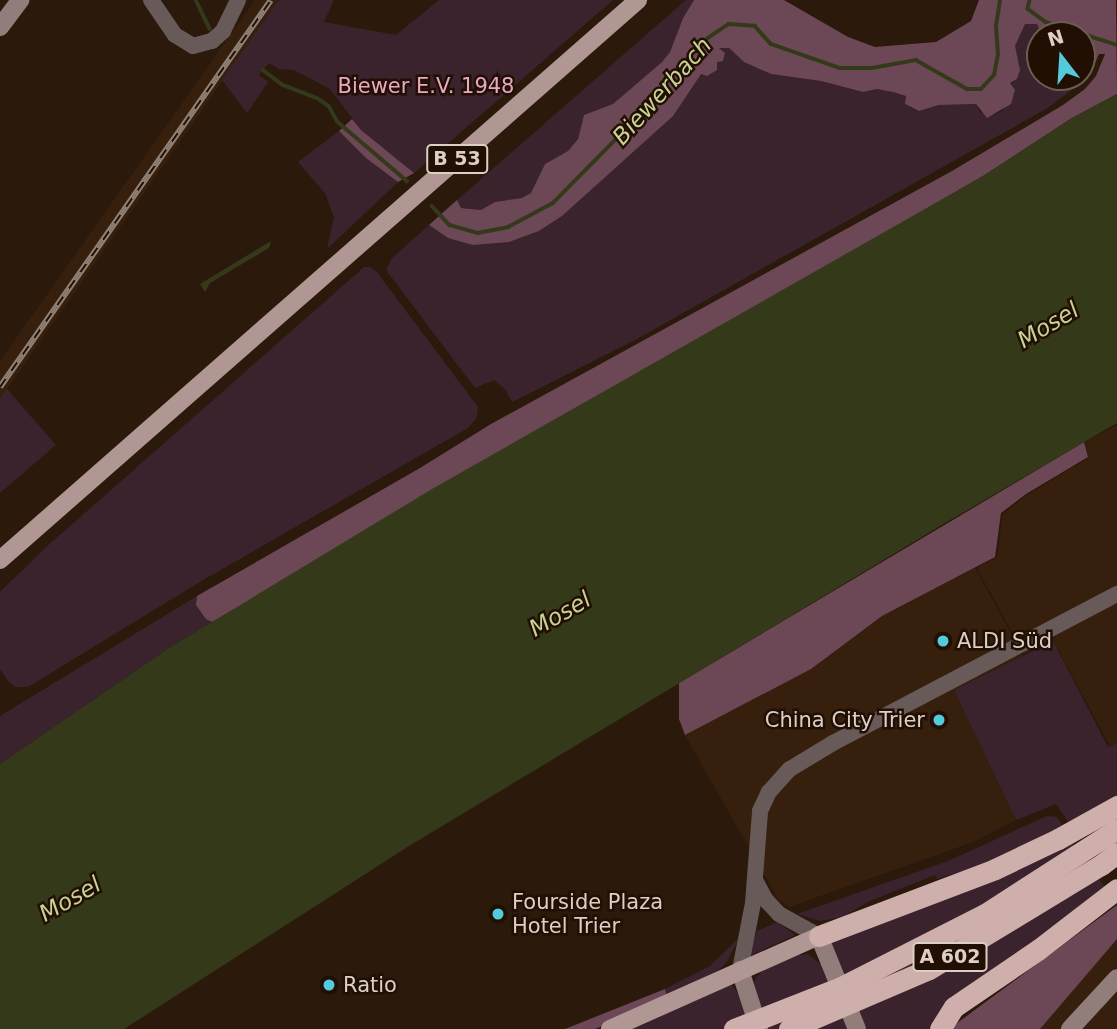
<!DOCTYPE html>
<meta charset="utf-8">
<style>
body{margin:0}
#map{position:relative;width:1117px;height:1029px;overflow:hidden;background:#2b190b;font-family:"DejaVu Sans",sans-serif}
div>[style]{position:absolute}
.built>*{inset:0;background:#371f0e}
.green>*{inset:0;background:#3a232d}
.forest>*{inset:0;background:#6c4856}
.water>*{inset:0;background:#343a19}
.stream>*{height:3.5px;margin:-1.75px;padding:0 1.75px;transform-origin:1.75px;border-radius:1.75px;background:#343a19}
.street>*{height:16px;margin:-8px;padding:0 8px;transform-origin:8px;border-radius:8px;background:#675a59}
.secondary>*{height:18px;margin:-9px;padding:0 9px;transform-origin:9px;border-radius:9px;background:#917d7a}
.primary>*{height:18px;margin:-9px;padding:0 9px;transform-origin:9px;border-radius:9px;background:#b19794}
.highway>*{height:21px;margin:-10.5px;padding:0 10.5px;transform-origin:10.5px;border-radius:10.5px;background:#cfafac}
.rail>*{height:6px;margin-top:-3px;transform-origin:0;background:repeating-linear-gradient(90deg,#210f04 0 10px,#918277 0 20px);box-sizing:border-box;border-block:2px solid #918277}
.highway-bridge>*{height:21px;margin:-10.5px;padding:0 10.5px;transform-origin:10.5px;border-radius:10.5px;background:#cfafac}
.dots>*{width:19px;height:19px;translate:-50% -50%;box-sizing:border-box;border:4px solid #210f04;border-radius:50%}
span{translate:-50% -50%;white-space:nowrap;text-align:center;line-height:1.15;-webkit-text-stroke:5px #210f04;paint-order:stroke}
.shield-label span{padding:2px 5px;background:#210f04;border:2px solid;border-radius:5px;-webkit-text-stroke-width:0}
.shield-label{font-size:19px;color:#dccfc6;font-weight:700}
.park-label{font-size:21px;color:#e9a8c2}
.poi-label{font-size:21px;color:#dccfc6}
.left{translate:0 -50%;text-align:left}
.right{translate:-100% -50%;text-align:right}
.water-label{font-size:23px;color:#c7d395;font-style:italic}
.north{position:absolute;left:1026px;top:21px;width:70px;height:70px;box-sizing:border-box;background:#210f04;border:2px solid #6c5c52;border-radius:50%;rotate:343deg;font-size:19px;font-weight:700;line-height:28px;text-align:center;color:#dccfc6}
.north::after{content:'';display:block;margin:auto;width:24px;height:32px;background:#54cadd;clip-path:polygon(50% 0,100% 100%,50% 72%,0 100%)}
</style>
<div id="map">
<div class="built">
<i style="clip-path:polygon(255px 0,279px 0,0 399px,0 361px)"></i>
<i style="clip-path:polygon(1117px 425px,1117px 742px,1110px 746px,1053px 640px,1024px 654px,977px 568px,997px 557px,1003px 514px,1027px 495px,1089px 458px,1085px 442px)"></i>
<i style="clip-path:polygon(975px 568px,1023px 656px,954px 690px,1016px 820px,976px 841px,789px 907px,778px 899px,685px 735px,811px 669px,882px 616px)"></i>
<i style="clip-path:polygon(1117px 939px,1117px 1029px,1040px 1029px,1088px 971px)"></i>
</div>
<div class="green">
<i style="clip-path:polygon(279px 0,334px 0,324px 22px,396px 35px,439px 0,613px 0,414px 173px,361px 130px,330px 89px,294px 70px,279px 69px,269px 63px,259px 75px,268px 82px,247px 113px,222px 80px)"></i>
<i style="clip-path:polygon(686px 0,694px 0,683px 18px,670px 52px,662px 62px,613px 104px,584px 115px,578px 139px,568px 151px,545px 164px,531px 193px,522px 198px,495px 202px,482px 210px,461px 208px,457px 200px)"></i>
<i style="clip-path:polygon(1025px 24px,1037px 24px,1042px 35px,1040px 77px,1082px 77px,1082px 65px,1092px 70px,1080px 84px,1046px 109px,635px 340px,512px 402px,505px 389px,494px 380px,475px 388px,386px 270px,392px 258px,429px 225px,448px 238px,509px 242px,539px 231px,562px 216px,672px 116px,701px 73px,707px 76px,717px 70px,717px 61px,723px 60px,725px 53px,719px 48px,729px 48px,744px 62px,771px 74px,821px 81px,863px 92px,877px 89px,893px 92px,907px 96px,909px 107px,919px 111px,939px 105px,976px 104px,980px 112px,991px 116px,1002px 111px,1014px 93px,1010px 84px,1017px 79px,1019px 64px,1014px 46px)"></i>
<i style="clip-path:polygon(339px 131px,398px 182px,327px 249px,334px 217px,325px 193px,298px 162px)"></i>
<i style="clip-path:polygon(364px 267px,370px 267px,376px 271px,478px 407px,476px 419px,468px 428px,198px 583px,28px 687px,15px 687px,8px 681px,0 669px,0 592px,44px 549px)"></i>
<i style="clip-path:polygon(7px 389px,56px 445px,0 493px,0 399px)"></i>
<i style="clip-path:polygon(197px 596px,196px 605px,212px 622px,169px 648px,0 764px,0 716px)"></i>
<i style="clip-path:polygon(1053px 641px,1108px 747px,1117px 743px,1117px 795px,1069px 823px,1056px 804px,1016px 820px,954px 690px)"></i>
<i style="clip-path:polygon(1047px 816px,1057px 817px,1063px 826px,1017px 850px,962px 871px,937px 879px,935px 875px,870px 901px,842px 917px,820px 921px,797px 914px,948px 861px)"></i>
<i style="clip-path:polygon(1073px 844px,1105px 887px,939px 1012px,929px 1029px,862px 1029px,829px 943px,1061px 846px,1063px 849px)"></i>
<i style="clip-path:polygon(777px 922px,795px 935px,749px 956px,757px 931px)"></i>
<i style="clip-path:polygon(740px 937px,726px 963px,716px 972px,667px 996px,665px 989px,710px 966px)"></i>
<i style="clip-path:polygon(808px 954px,823px 966px,849px 1029px,768px 1029px,753px 985px,756px 978px,762px 971px,792px 956px)"></i>
<i style="clip-path:polygon(730px 983px,740px 996px,753px 1029px,632px 1029px)"></i>
</div>
<div class="forest">
<i style="clip-path:polygon(694px 0,784px 0,848px 37px,875px 47px,936px 42px,971px 21px,979px 0,1116px 0,1117px 94px,1072px 118px,983px 176px,212px 622px,206px 619px,196px 605px,197px 596px,420px 468px,491px 424px,952px 171px,1063px 105px,1085px 89px,1096px 76px,1105px 54px,1099px 54px,1092px 70px,1082px 65px,1082px 35px,1042px 35px,1037px 24px,1025px 24px,1015px 46px,1020px 70px,1017px 79px,1010px 83px,1015px 90px,1011px 104px,987px 118px,976px 104px,939px 105px,919px 111px,905px 104px,906px 96px,893px 92px,877px 89px,863px 92px,821px 81px,771px 74px,744px 62px,729px 48px,719px 48px,725px 53px,723px 61px,717px 62px,717px 70px,707px 76px,701px 74px,673px 116px,562px 216px,539px 231px,509px 242px,473px 245px,448px 238px,429px 225px,457px 200px,461px 208px,481px 210px,495px 202px,522px 198px,531px 193px,545px 164px,568px 151px,578px 139px,584px 115px,613px 104px,662px 62px,670px 52px,683px 18px)"></i>
<i style="clip-path:polygon(352px 119px,361px 130px,414px 173px,398px 182px,366px 158px,339px 131px)"></i>
<i style="clip-path:polygon(1084px 442px,1088px 457px,1026px 494px,1001px 513px,995px 557px,882px 616px,811px 669px,685px 735px,679px 719px,679px 683px)"></i>
<i style="clip-path:polygon(1117px 905px,1117px 939px,1040px 1029px,949px 1029px)"></i>
<i style="clip-path:polygon(665px 989px,667px 996px,607px 1024px,595px 1029px,565px 1029px)"></i>
</div>
<div class="water">
<i style="clip-path:polygon(1117px 94px,1117px 423px,945px 523px,409px 846px,124px 1029px,0 1029px,0 764px,169px 648px,432px 489px,983px 176px,1072px 118px)"></i>
<i style="clip-path:polygon(271px 241px,269px 248px,210px 283px,205px 292px,200px 284px)"></i>
</div>
<div class="stream">
<i style="left:196px;top:0;width:32px;rotate:64deg"></i>
<i style="left:1030px;top:0;width:9px;rotate:103deg"></i>
<i style="left:1028px;top:9px;width:22px;rotate:36deg"></i>
<i style="left:1046px;top:22px;width:75px;rotate:17.9deg"></i>
<i style="left:263px;top:70px;width:25px;rotate:37deg"></i>
<i style="left:283px;top:85px;width:36px;rotate:21deg"></i>
<i style="left:317px;top:98px;width:14px;rotate:34deg"></i>
<i style="left:329px;top:106px;width:18px;rotate:61deg"></i>
<i style="left:338px;top:122px;width:91px;rotate:40.5deg"></i>
<i style="left:432px;top:206px;width:26px;rotate:47deg"></i>
<i style="left:450px;top:225px;width:29px;rotate:16deg"></i>
<i style="left:478px;top:233px;width:31px;rotate:-11deg"></i>
<i style="left:508px;top:227px;width:51px;rotate:-28.1deg"></i>
<i style="left:553px;top:203px;width:114px;rotate:-45.4deg"></i>
<i style="left:633px;top:122px;width:35px;rotate:-40deg"></i>
<i style="left:660px;top:99px;width:19px;rotate:-74deg"></i>
<i style="left:665px;top:81px;width:61px;rotate:-45deg"></i>
<i style="left:708px;top:38px;width:25px;rotate:-34deg"></i>
<i style="left:729px;top:24px;width:26px;rotate:4deg"></i>
<i style="left:755px;top:26px;width:24px;rotate:48deg"></i>
<i style="left:771px;top:44px;width:73px;rotate:19.2deg"></i>
<i style="left:840px;top:68px;width:32px"></i>
<i style="left:872px;top:68px;width:45px;rotate:-10.3deg"></i>
<i style="left:916px;top:60px;width:59px;rotate:29.6deg"></i>
<i style="left:967px;top:89px;width:14px"></i>
<i style="left:981px;top:89px;width:19px;rotate:-47deg"></i>
<i style="left:994px;top:75px;width:20px;rotate:-79deg"></i>
<i style="left:998px;top:55px;width:29px;rotate:-94deg"></i>
<i style="left:996px;top:26px;width:26px;rotate:-81deg"></i>
</div>
<div class="street">
<i style="left:151px;top:0;width:42px;rotate:55.6deg"></i>
<i style="left:175px;top:35px;width:21px;rotate:31deg"></i>
<i style="left:193px;top:46px;width:20px;rotate:-15deg"></i>
<i style="left:212px;top:41px;width:15px;rotate:-42deg"></i>
<i style="left:223px;top:31px;width:34px;rotate:-64deg"></i>
<i style="left:755px;top:880px;width:21px;rotate:62deg"></i>
<i style="left:765px;top:899px;width:21px;rotate:47deg"></i>
<i style="left:779px;top:914px;width:46px;rotate:28.8deg"></i>
<i style="left:740px;top:970px;width:68px;rotate:-79deg"></i>
<i style="left:753px;top:903px;width:92px;rotate:-85.6deg"></i>
<i style="left:760px;top:811px;width:21px;rotate:-65deg"></i>
<i style="left:769px;top:792px;width:31px;rotate:-48deg"></i>
<i style="left:790px;top:769px;width:50px;rotate:-31.2deg"></i>
<i style="left:833px;top:743px;width:321px;rotate:-27.7deg"></i>
</div>
<div class="secondary">
<i style="left:0;top:27px;width:34px;rotate:-53deg"></i>
<i style="left:819px;top:936px;width:100px;rotate:67.8deg"></i>
<i style="left:740px;top:970px;width:62px;rotate:72.1deg"></i>
<i style="left:1070px;top:1029px;width:69px;rotate:-47.3deg"></i>
</div>
<div class="primary">
<i style="left:0;top:560px;width:849px;rotate:-41.27deg"></i>
<i style="left:610px;top:1029px;width:229px;rotate:-24deg"></i>
</div>
<div class="highway">
<i style="left:1101px;top:865px;width:20px;rotate:-37deg"></i>
<i style="left:985px;top:914px;width:157px;rotate:-32.8deg"></i>
<i style="left:819px;top:936px;width:188px;rotate:-20.8deg"></i>
<i style="left:995px;top:869px;width:70px;rotate:-25.5deg"></i>
<i style="left:1058px;top:839px;width:68px;rotate:-29.2deg"></i>
<i style="left:940px;top:1029px;width:26px;rotate:-58deg"></i>
<i style="left:954px;top:1007px;width:103px;rotate:-34.3deg"></i>
<i style="left:1039px;top:949px;width:98px;rotate:-37.6deg"></i>
</div>
<div class="rail">
<i style="left:0;top:387px;width:472px;rotate:-55deg"></i>
</div>
<div class="highway-bridge">
<i style="left:734px;top:1029px;width:115px;rotate:-21.4deg"></i>
<i style="left:841px;top:987px;width:161px;rotate:-26.9deg"></i>
<i style="left:789px;top:1029px;width:152px;rotate:-23.2deg"></i>
<i style="left:929px;top:969px;width:201px;rotate:-31.2deg"></i>
</div>
<div class="dots">
<i style="left:943px;top:641px;background:#54cadd"></i>
<i style="left:939px;top:720px;background:#54cadd"></i>
<i style="left:498px;top:914px;background:#54cadd"></i>
<i style="left:329px;top:985px;background:#54cadd"></i>
</div>
<div class="shield-label">
<span style="left:457px;top:159px">B 53</span>
<span style="left:950px;top:957px">A 602</span>
</div>
<div class="park-label">
<span style="left:426px;top:86px">Biewer E.V. 1948</span>
</div>
<div class="poi-label">
<span class="left" style="left:957px;top:641px">ALDI Süd</span>
<span class="right" style="left:925px;top:720px">China City Trier</span>
<span class="left" style="left:512px;top:914px">Fourside Plaza<br>Hotel Trier</span>
<span class="left" style="left:343px;top:985px">Ratio</span>
</div>
<div class="water-label">
<span style="left:662px;top:91px;rotate:-48deg">Biewerbach</span>
<span style="left:1048px;top:325px;rotate:-31deg">Mosel</span>
<span style="left:560px;top:614px;rotate:-30deg">Mosel</span>
<span style="left:70px;top:899px;rotate:-30deg">Mosel</span>
</div>
<div class="north">N</div>
</div>
